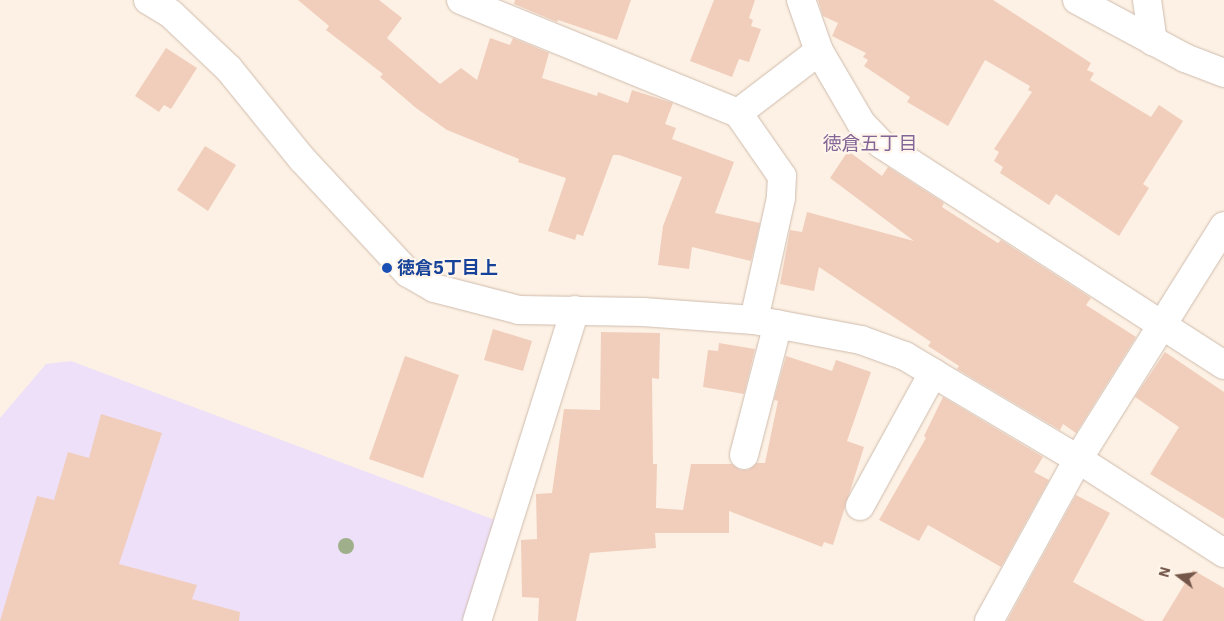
<!DOCTYPE html>
<meta charset="utf-8">
<style>
body{margin:0}
#map{position:relative;width:1224px;height:621px;overflow:hidden;background:#fcf1e4;font-family:"IBM Plex Sans","Noto Sans JP",sans-serif}
div>[style]{position:absolute}
.education>*{inset:0;background:#eee0f8}
.building>*{inset:0;background:#f1cebc}
.roads{filter:drop-shadow(0 0 1px #cfbbad) drop-shadow(0 0 1px #cfbbad)}
.minor>*{height:28px;margin:-14px;padding:0 14px;transform-origin:14px;border-radius:14px;background:#fff}
.trees>*{width:16px;height:16px;margin:-8px;border-radius:50%;background:#a0af8b}
.dots>*{width:14px;height:14px;translate:-50% -50%;box-sizing:border-box;border:2px solid #fff5ea;border-radius:50%}
span{translate:-50% -50%;white-space:nowrap;text-align:center;line-height:1.15;-webkit-text-stroke:4.5px #fff5ea;paint-order:stroke}
.transit-label{font-size:18px;color:#164399;font-weight:700}
.left{translate:0 -50%;text-align:left}
.neighbourhood-label{font-size:19px;color:#846597}
.north{position:absolute;left:1154px;top:551px;width:50px;height:50px;-webkit-text-stroke:4px #fff5ea;paint-order:stroke;rotate:285deg;font-size:14px;font-weight:700;line-height:20px;text-align:center;color:#74574a}
.north::after{content:'';display:block;margin:auto;width:18px;height:22px;background:#74574a;clip-path:polygon(50% 0,100% 100%,50% 72%,0 100%)}
</style>
<div id="map">
<div class="education">
<i style="clip-path:polygon(71px 361px,495px 520px,463px 621px,0 621px,0 418px,46px 364px)"></i>
</div>
<div class="building">
<i style="clip-path:polygon(298px 0,379px 0,402px 18px,387px 38px,440px 84px,461px 68px,477px 80px,490px 38px,510px 45px,513px 38px,549px 53px,542px 78px,597px 96px,598px 92px,628px 103px,632px 90px,673px 103px,665px 124px,676px 128px,672px 139px,734px 162px,715px 213px,760px 223px,751px 261px,692px 247px,689px 269px,658px 265px,663px 226px,682px 177px,619px 155px,613px 155px,583px 236px,577px 234px,575px 240px,548px 231px,566px 178px,518px 162px,519px 159px,447px 130px,416px 108px,380px 77px,383px 74px,326px 30px,329px 26px)"></i>
<i style="clip-path:polygon(515px 0,631px 0,617px 40px,558px 20px,557px 22px,514px 4px)"></i>
<i style="clip-path:polygon(714px 0,755px 0,749px 18px,753px 20px,751px 26px,761px 29px,749px 62px,739px 59px,732px 77px,690px 61px)"></i>
<i style="clip-path:polygon(818px 0,993px 0,1091px 63px,1087px 70px,1094px 73px,1090px 80px,1151px 117px,1159px 105px,1183px 121px,1143px 184px,1149px 188px,1119px 236px,1056px 194px,1049px 205px,1000px 173px,1003px 167px,994px 161px,999px 152px,994px 149px,1032px 92px,1028px 90px,1030px 86px,985px 60px,948px 126px,907px 102px,910px 97px,864px 66px,868px 60px,863px 57px,866px 53px,832px 36px,838px 23px,823px 16px)"></i>
<i style="clip-path:polygon(166px 48px,197px 68px,171px 109px,164px 105px,159px 112px,135px 96px)"></i>
<i style="clip-path:polygon(205px 146px,236px 165px,208px 211px,177px 190px)"></i>
<i style="clip-path:polygon(848px 151px,882px 176px,888px 167px,944px 203px,942px 207px,998px 243px,1001px 240px,1091px 298px,1086px 305px,1136px 337px,1076px 433px,1063px 424px,1060px 430px,957px 369px,959px 366px,928px 346px,931px 342px,819px 267px,814px 291px,780px 284px,790px 230px,802px 232px,807px 212px,914px 241px,830px 178px)"></i>
<i style="clip-path:polygon(493px 329px,532px 341px,523px 371px,484px 360px)"></i>
<i style="clip-path:polygon(601px 332px,660px 333px,659px 379px,652px 378px,653px 464px,657px 464px,656px 508px,683px 510px,691px 464px,732px 464px,740px 470px,748px 470px,757px 463px,765px 463px,778px 401px,774px 400px,786px 356px,832px 371px,836px 360px,871px 372px,847px 441px,864px 447px,833px 545px,824px 542px,822px 547px,729px 511px,729px 533px,655px 533px,656px 548px,590px 553px,576px 621px,538px 621px,539px 598px,522px 597px,521px 540px,537px 539px,536px 494px,552px 493px,564px 409px,600px 410px)"></i>
<i style="clip-path:polygon(719px 343px,755px 349px,744px 394px,703px 387px,708px 350px,718px 351px)"></i>
<i style="clip-path:polygon(1165px 352px,1224px 392px,1224px 519px,1150px 474px,1179px 427px,1135px 397px)"></i>
<i style="clip-path:polygon(405px 356px,459px 375px,423px 478px,369px 459px)"></i>
<i style="clip-path:polygon(943px 397px,1043px 457px,1034px 472px,1049px 480px,1001px 567px,928px 525px,919px 541px,879px 520px,926px 438px,924px 436px)"></i>
<i style="clip-path:polygon(101px 414px,162px 433px,119px 564px,197px 585px,192px 599px,240px 612px,239px 621px,0 621px,37px 496px,54px 500px,68px 452px,89px 458px)"></i>
<i style="clip-path:polygon(1076px 495px,1110px 513px,1073px 582px,1145px 621px,1007px 621px)"></i>
<i style="clip-path:polygon(1193px 570px,1224px 588px,1224px 621px,1162px 621px)"></i>
</div>
<div class="roads">
<div class="minor">
<i style="left:148px;top:0;width:26px;rotate:31deg"></i>
<i style="left:170px;top:13px;width:81px;rotate:43.5deg"></i>
<i style="left:229px;top:69px;width:116px;rotate:51deg"></i>
<i style="left:302px;top:159px;width:156px;rotate:47.1deg"></i>
<i style="left:408px;top:273px;width:30px;rotate:30deg"></i>
<i style="left:434px;top:288px;width:88px;rotate:14.5deg"></i>
<i style="left:519px;top:310px;width:124px;rotate:0.9deg"></i>
<i style="left:643px;top:312px;width:111px;rotate:4.1deg"></i>
<i style="left:754px;top:320px;width:109px;rotate:10.6deg"></i>
<i style="left:861px;top:340px;width:47px;rotate:20deg"></i>
<i style="left:905px;top:356px;width:33px;rotate:31deg"></i>
<i style="left:933px;top:373px;width:169px;rotate:30.7deg"></i>
<i style="left:1078px;top:459px;width:174px;rotate:32.8deg"></i>
<i style="left:461px;top:0;width:299px;rotate:22.2deg"></i>
<i style="left:738px;top:113px;width:102px;rotate:-37.4deg"></i>
<i style="left:801px;top:0;width:54px;rotate:70.6deg"></i>
<i style="left:819px;top:51px;width:83px;rotate:59.7deg"></i>
<i style="left:861px;top:123px;width:29px;rotate:46deg"></i>
<i style="left:881px;top:144px;width:408px;rotate:32.8deg"></i>
<i style="left:1077px;top:0;width:123px;rotate:28.2deg"></i>
<i style="left:1185px;top:58px;width:42px;rotate:21deg"></i>
<i style="left:1147px;top:0;width:42px;rotate:81.9deg"></i>
<i style="left:738px;top:113px;width:77px;rotate:55.1deg"></i>
<i style="left:782px;top:176px;width:22px;rotate:93deg"></i>
<i style="left:781px;top:198px;width:125px;rotate:102.5deg"></i>
<i style="left:744px;top:455px;width:135px;rotate:-75.5deg"></i>
<i style="left:860px;top:506px;width:152px;rotate:-61.2deg"></i>
<i style="left:477px;top:621px;width:326px;rotate:-72.5deg"></i>
<i style="left:989px;top:621px;width:185px;rotate:-61.2deg"></i>
<i style="left:1078px;top:459px;width:275px;rotate:-57.9deg"></i>
</div>
</div>
<div class="trees">
<i style="left:346px;top:546px"></i>
</div>
<div class="dots">
<i style="left:387px;top:268px;background:#1a4fb4"></i>
</div>
<div class="transit-label">
<span class="left" style="left:397px;top:268px">徳倉5丁目上</span>
</div>
<div class="neighbourhood-label">
<span style="left:870px;top:144px">徳倉五丁目</span>
</div>
<div class="north">N</div>
</div>
